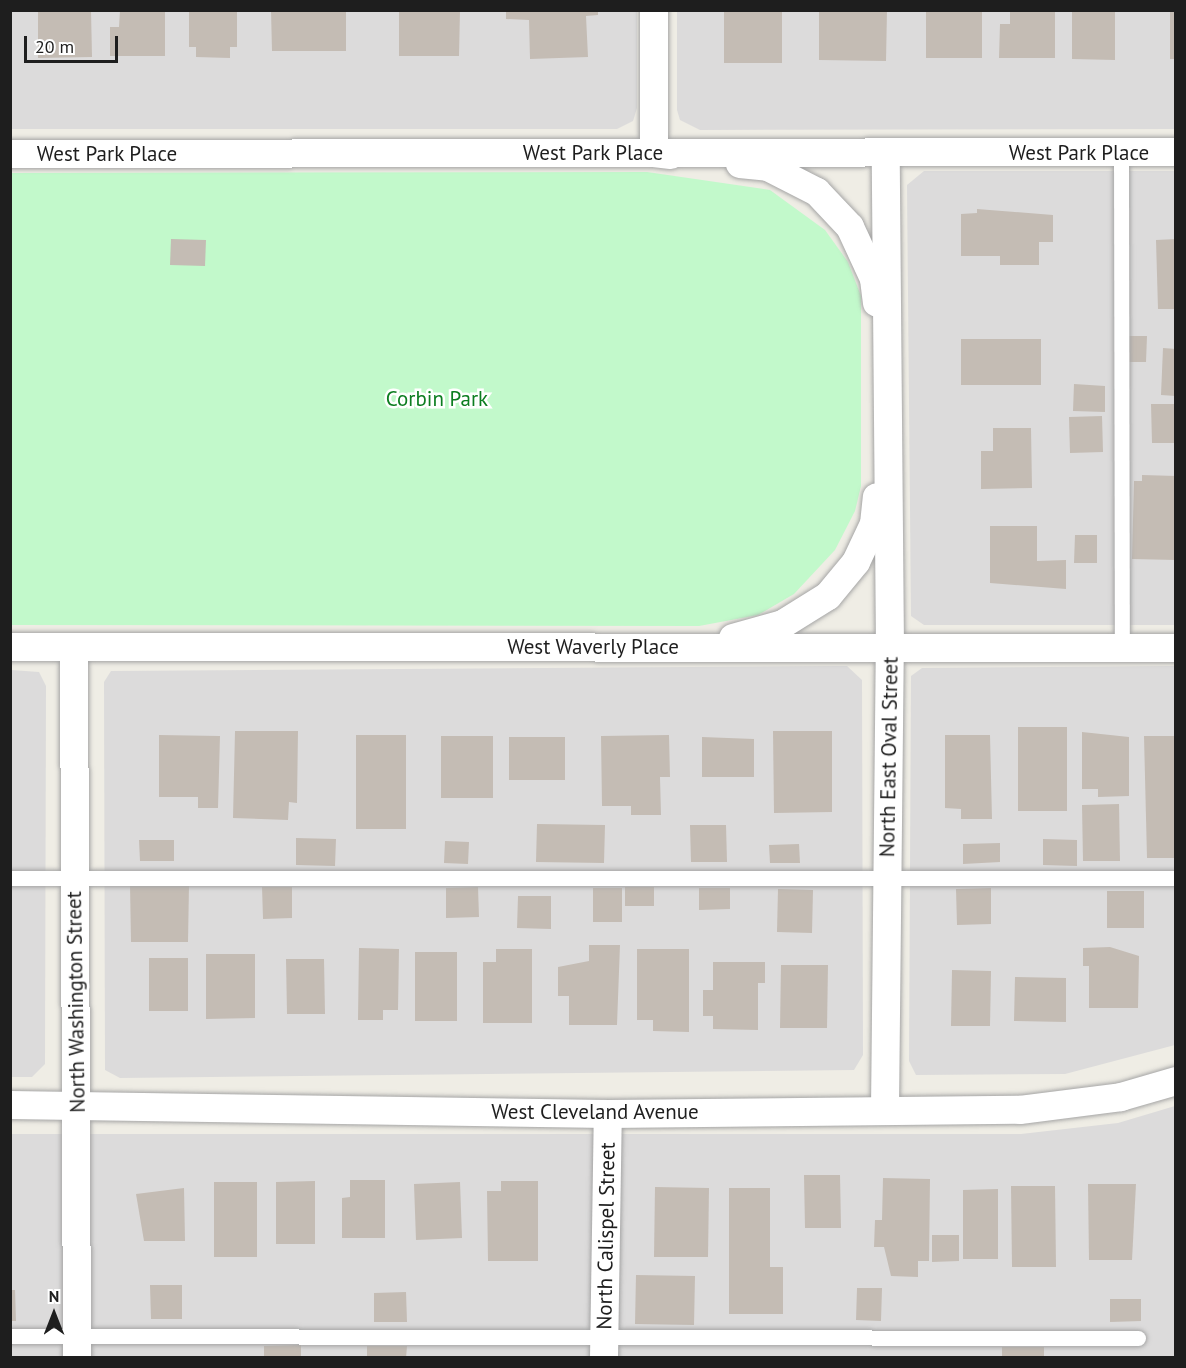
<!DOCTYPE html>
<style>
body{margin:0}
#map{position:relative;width:1186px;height:1368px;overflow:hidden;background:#efede5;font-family:"PT Sans",sans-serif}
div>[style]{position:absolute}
.residential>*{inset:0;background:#dcdbdb}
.park>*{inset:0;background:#c2f9cb}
.building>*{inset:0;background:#c4bcb4}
.roads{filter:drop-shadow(0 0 2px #a5a5a5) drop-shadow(0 0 2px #a5a5a5)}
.lane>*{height:15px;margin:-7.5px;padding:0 7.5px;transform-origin:7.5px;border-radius:7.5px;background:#fff}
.street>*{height:28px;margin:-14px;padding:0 14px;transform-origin:14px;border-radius:14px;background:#fff}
span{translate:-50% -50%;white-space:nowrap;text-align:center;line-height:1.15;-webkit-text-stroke:5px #fff;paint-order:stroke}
.street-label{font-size:21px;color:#1e1e1e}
.park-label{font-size:21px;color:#0c7d20}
.frame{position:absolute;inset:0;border:12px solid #1e1e1e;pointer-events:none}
.north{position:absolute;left:24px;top:1284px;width:60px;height:60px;-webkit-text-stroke:4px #fff;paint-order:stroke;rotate:0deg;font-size:16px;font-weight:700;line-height:24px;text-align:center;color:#1e1e1e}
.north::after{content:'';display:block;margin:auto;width:21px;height:27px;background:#1e1e1e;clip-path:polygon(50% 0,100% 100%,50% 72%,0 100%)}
.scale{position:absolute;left:24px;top:36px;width:94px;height:27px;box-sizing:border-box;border:3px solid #1e1e1e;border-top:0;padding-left:8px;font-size:18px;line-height:21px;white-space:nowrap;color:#1e1e1e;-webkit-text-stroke:4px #fff;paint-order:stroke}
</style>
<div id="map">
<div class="residential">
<i style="clip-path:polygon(11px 11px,637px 11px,637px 108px,633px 121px,617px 129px,11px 129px)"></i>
<i style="clip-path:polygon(677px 11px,1175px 11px,1175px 129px,700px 130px,680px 120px,677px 110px)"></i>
<i style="clip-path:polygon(924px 171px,1175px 171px,1175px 625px,924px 625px,911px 616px,907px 185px)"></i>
<i style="clip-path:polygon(847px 666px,862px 680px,863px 1055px,854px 1070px,120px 1078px,105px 1070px,104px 682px,111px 671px)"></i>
<i style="clip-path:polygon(1175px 666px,1175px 1045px,1065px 1074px,916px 1075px,909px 1061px,911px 676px,922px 668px)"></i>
<i style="clip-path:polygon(11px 670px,39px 672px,46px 686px,45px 1064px,32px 1077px,11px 1077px)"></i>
<i style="clip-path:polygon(1175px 1106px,1175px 1357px,11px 1357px,10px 1134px,1021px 1134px,1118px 1123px)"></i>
</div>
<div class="park">
<i style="clip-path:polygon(647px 172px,770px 190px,825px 230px,848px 262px,861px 296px,861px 486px,855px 511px,835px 550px,794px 594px,758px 615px,699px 626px,11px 625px,10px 173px)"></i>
</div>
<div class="building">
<i style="clip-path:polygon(38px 10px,91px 10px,92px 57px,38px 58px)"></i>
<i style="clip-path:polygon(120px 10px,165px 10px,165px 56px,110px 56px,110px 27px,119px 27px)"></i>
<i style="clip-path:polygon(189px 10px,237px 10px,237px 47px,230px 47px,230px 58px,196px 57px,196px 47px,189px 47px)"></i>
<i style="clip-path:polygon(271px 10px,346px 10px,346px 51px,272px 51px)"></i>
<i style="clip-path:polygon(399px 10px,460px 10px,459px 56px,399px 56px)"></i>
<i style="clip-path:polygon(506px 10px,598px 10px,598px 15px,586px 16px,588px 57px,530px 59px,529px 20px,506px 19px)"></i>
<i style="clip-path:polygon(724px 10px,782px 10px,782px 63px,724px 63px)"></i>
<i style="clip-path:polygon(819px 10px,887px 10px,886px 61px,819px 60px)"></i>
<i style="clip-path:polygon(926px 10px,982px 10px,982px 58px,926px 58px)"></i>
<i style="clip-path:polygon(1010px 10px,1055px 10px,1055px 58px,999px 58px,1000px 24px,1010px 24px)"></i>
<i style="clip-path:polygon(1072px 10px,1115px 10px,1115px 60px,1072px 59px)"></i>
<i style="clip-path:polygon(1170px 10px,1176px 10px,1176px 59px,1170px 59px)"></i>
<i style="clip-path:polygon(977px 209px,1053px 215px,1053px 242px,1039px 242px,1039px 265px,1000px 265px,1000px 256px,961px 256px,961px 214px,977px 213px)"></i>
<i style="clip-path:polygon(171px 239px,206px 240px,205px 266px,170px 265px)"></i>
<i style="clip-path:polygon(1176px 239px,1176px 309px,1158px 309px,1156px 240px)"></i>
<i style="clip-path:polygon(1127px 336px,1147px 336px,1146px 362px,1127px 362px)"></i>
<i style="clip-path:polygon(961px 339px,1041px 339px,1041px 385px,961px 385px)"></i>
<i style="clip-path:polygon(1163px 348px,1176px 349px,1176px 396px,1161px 395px)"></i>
<i style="clip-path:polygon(1074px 384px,1105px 386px,1105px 412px,1073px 411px)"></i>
<i style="clip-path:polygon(1151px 404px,1176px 404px,1176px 443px,1152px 443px)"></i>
<i style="clip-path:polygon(1102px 416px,1103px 452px,1070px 453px,1069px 417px)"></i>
<i style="clip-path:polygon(993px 428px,1031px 428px,1032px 488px,981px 489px,981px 451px,993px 451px)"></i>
<i style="clip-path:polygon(1142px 475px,1176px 476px,1176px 560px,1132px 559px,1134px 481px,1142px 481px)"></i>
<i style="clip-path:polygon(990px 526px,1037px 526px,1037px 561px,1066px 560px,1066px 589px,990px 583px)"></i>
<i style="clip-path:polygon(1075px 535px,1097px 535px,1097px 563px,1074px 563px)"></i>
<i style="clip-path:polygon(1018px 727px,1067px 727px,1067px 811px,1018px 811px)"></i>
<i style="clip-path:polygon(235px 731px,298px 731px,297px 803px,289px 802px,288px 820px,233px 818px)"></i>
<i style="clip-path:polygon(773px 731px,832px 731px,832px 812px,774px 813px)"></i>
<i style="clip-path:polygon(1082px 732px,1129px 737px,1129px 796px,1098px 797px,1098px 789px,1082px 789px)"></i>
<i style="clip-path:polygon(159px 735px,220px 736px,218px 808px,198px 808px,198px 797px,159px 797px)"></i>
<i style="clip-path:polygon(356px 735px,406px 735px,406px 829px,356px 829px)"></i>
<i style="clip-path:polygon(669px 735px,670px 777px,660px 777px,661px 815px,631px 815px,631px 806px,602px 806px,601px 736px)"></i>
<i style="clip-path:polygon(945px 735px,990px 735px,992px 819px,961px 819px,961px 809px,945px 808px)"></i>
<i style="clip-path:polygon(441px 736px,493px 736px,493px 798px,441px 798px)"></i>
<i style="clip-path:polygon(1144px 736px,1176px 736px,1176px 858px,1147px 858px)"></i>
<i style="clip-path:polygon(509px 737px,565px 737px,565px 780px,509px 780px)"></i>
<i style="clip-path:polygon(702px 737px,754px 739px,754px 777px,702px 777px)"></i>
<i style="clip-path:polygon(1119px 804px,1120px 861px,1083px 861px,1082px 805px)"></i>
<i style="clip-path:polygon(537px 824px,605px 825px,604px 863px,536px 862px)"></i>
<i style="clip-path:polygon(690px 825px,726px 825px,727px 862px,691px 862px)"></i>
<i style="clip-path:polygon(296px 838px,336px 839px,335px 866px,296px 865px)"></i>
<i style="clip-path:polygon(1043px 839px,1077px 840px,1077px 866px,1043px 865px)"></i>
<i style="clip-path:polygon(139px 840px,174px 840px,174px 861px,140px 861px)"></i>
<i style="clip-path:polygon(445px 841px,469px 842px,468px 864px,444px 863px)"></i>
<i style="clip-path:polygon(1000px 843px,1000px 862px,963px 864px,963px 844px)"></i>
<i style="clip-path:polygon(799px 844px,800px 863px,770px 863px,769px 845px)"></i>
<i style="clip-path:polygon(130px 884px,189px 885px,188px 942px,131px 942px)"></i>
<i style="clip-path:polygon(262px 887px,292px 887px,292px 918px,263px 919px)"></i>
<i style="clip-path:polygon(478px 887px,479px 917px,446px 918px,446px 888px)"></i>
<i style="clip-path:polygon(625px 887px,654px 887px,654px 906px,625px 906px)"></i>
<i style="clip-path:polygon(593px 888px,622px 888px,622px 922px,593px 922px)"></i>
<i style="clip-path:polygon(699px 888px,730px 888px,730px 909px,699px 910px)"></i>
<i style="clip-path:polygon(991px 888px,991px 924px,957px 925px,956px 889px)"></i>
<i style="clip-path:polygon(778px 889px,813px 890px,812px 933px,777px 932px)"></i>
<i style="clip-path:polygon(1107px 891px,1144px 891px,1144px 928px,1107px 928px)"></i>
<i style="clip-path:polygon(518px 896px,551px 896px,551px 929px,517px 928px)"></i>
<i style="clip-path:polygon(589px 945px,620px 945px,617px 1025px,569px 1025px,569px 996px,558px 996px,558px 967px,589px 961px)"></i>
<i style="clip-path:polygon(1110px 947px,1139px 956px,1138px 1008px,1089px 1008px,1089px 966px,1083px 966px,1083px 948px)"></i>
<i style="clip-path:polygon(359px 948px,399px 949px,398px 1010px,383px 1010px,383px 1020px,358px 1020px)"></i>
<i style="clip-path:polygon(496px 949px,532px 949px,532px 1023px,483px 1023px,483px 962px,496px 962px)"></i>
<i style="clip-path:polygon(637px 949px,689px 949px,689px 1032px,653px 1031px,653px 1020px,637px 1020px)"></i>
<i style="clip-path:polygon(415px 952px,457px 952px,457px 1021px,415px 1021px)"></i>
<i style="clip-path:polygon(206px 954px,255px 954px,255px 1018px,206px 1019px)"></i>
<i style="clip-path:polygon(149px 958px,188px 958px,188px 1011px,149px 1011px)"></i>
<i style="clip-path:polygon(286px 959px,324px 959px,325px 1014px,287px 1014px)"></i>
<i style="clip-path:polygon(713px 962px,765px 962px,765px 983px,758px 983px,758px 1030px,713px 1029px,713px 1016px,703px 1016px,703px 990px,713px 990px)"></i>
<i style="clip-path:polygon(781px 965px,828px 965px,827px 1028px,780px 1028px)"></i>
<i style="clip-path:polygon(952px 970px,991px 971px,990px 1026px,951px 1026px)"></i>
<i style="clip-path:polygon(1015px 977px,1066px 978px,1066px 1022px,1014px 1021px)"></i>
<i style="clip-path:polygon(804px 1175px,840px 1175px,841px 1228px,805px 1228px)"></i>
<i style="clip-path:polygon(883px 1178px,930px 1179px,929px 1261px,918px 1261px,918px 1277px,891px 1276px,884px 1247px,874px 1247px,875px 1220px,882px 1220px)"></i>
<i style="clip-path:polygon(350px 1180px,385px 1180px,385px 1238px,342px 1238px,342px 1198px,350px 1197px)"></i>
<i style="clip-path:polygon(315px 1181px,315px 1244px,276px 1244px,276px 1182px)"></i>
<i style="clip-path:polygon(501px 1181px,538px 1181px,538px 1261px,488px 1261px,487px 1191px,501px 1191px)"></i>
<i style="clip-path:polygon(214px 1182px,257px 1182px,257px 1257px,214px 1257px)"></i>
<i style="clip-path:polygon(460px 1182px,462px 1238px,416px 1240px,414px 1184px)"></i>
<i style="clip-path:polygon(1088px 1184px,1136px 1184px,1132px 1260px,1089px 1260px)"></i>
<i style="clip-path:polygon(1011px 1186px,1055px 1186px,1056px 1267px,1012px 1267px)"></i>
<i style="clip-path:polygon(655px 1187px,709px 1188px,708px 1257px,654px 1257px)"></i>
<i style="clip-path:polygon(184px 1188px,185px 1241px,144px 1241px,136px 1194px)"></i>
<i style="clip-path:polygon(729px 1188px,770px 1188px,770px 1267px,783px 1267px,783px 1314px,729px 1314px)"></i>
<i style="clip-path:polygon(998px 1189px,998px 1259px,963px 1259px,963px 1190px)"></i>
<i style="clip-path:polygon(932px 1235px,959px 1235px,959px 1261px,932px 1262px)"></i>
<i style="clip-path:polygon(636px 1275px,695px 1276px,694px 1325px,635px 1324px)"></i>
<i style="clip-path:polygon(150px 1285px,182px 1285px,182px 1319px,151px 1319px)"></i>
<i style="clip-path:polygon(857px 1288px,882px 1288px,881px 1321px,856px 1320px)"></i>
<i style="clip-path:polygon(10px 1290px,15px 1290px,16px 1321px,10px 1321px)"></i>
<i style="clip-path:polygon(406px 1292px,407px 1322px,374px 1322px,374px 1293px)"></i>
<i style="clip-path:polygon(1110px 1299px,1141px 1299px,1141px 1321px,1110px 1322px)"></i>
<i style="clip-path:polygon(301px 1345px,301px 1358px,264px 1358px,264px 1346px)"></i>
<i style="clip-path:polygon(367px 1346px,407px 1346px,406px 1358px,367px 1358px)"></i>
<i style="clip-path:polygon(1002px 1347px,1044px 1347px,1044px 1358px,1002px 1358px)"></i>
</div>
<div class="roads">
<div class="lane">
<i style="left:1121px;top:153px;width:495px;rotate:89.9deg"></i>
<i style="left:10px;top:878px;width:1166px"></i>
<i style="left:10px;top:1336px;width:1128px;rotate:0.1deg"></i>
</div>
<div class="street">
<i style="left:654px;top:10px;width:143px;rotate:90deg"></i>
<i style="left:654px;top:153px;width:17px;rotate:7deg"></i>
<i style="left:10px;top:154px;width:1166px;rotate:-0.1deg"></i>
<i style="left:740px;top:164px;width:28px;rotate:6deg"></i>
<i style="left:768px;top:167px;width:55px;rotate:27deg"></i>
<i style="left:817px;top:192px;width:48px;rotate:46.7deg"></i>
<i style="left:850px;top:227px;width:57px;rotate:65.2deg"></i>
<i style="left:874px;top:279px;width:24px;rotate:83deg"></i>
<i style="left:733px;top:638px;width:52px;rotate:-15.6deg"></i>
<i style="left:783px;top:624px;width:53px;rotate:-31.9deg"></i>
<i style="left:828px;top:596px;width:44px;rotate:-50.5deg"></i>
<i style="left:856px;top:562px;width:42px;rotate:-64.7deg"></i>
<i style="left:874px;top:524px;width:27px;rotate:-84deg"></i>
<i style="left:10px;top:647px;width:1166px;rotate:0.05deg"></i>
<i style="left:74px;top:647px;width:711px;rotate:89.76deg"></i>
<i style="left:10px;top:1105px;width:598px;rotate:0.86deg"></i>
<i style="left:608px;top:1114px;width:412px;rotate:-0.6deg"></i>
<i style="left:1020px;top:1110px;width:102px;rotate:-7.3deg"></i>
<i style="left:1121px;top:1097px;width:57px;rotate:-16.2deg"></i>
<i style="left:885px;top:1109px;width:461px;rotate:-89.4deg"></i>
<i style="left:890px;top:648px;width:495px;rotate:-90.5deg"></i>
<i style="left:604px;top:1358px;width:244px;rotate:-89.1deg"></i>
</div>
</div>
<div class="street-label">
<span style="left:593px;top:153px">West Park Place</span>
<span style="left:1079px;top:153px">West Park Place</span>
<span style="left:107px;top:154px">West Park Place</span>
<span style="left:593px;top:647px">West Waverly Place</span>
<span style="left:889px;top:757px;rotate:-89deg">North East Oval Street</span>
<span style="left:76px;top:1002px;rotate:-91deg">North Washington Street</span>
<span style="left:595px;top:1112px">West Cleveland Avenue</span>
<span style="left:606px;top:1236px;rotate:-89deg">North Calispel Street</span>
</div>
<div class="park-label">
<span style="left:437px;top:399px">Corbin Park</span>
</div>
<div class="frame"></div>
<div class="north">N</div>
<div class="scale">20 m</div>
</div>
